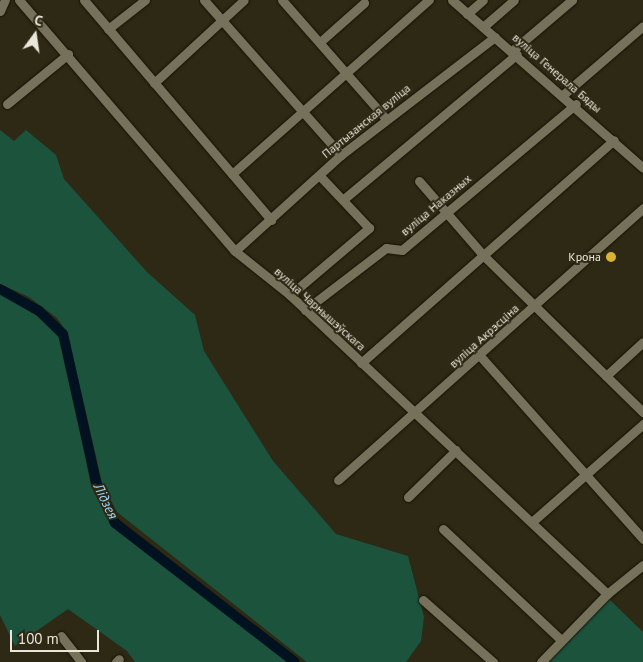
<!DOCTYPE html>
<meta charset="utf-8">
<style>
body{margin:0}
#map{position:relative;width:643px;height:662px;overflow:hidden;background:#2d2915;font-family:"PT Sans",sans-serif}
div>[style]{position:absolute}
.green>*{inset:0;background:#1b533d}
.river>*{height:10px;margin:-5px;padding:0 5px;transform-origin:5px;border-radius:5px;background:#00111f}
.roads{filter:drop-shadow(0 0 1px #161201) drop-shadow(0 0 1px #161201)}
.minor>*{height:9px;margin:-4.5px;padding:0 4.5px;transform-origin:4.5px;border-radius:4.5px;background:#76715b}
.dots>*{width:14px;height:14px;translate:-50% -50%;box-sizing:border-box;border:2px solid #2d2915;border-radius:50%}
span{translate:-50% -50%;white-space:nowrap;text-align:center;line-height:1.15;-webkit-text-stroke:4px #2d2915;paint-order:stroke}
.street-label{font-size:12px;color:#e9e7da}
.poi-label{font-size:12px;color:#e9e7da}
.right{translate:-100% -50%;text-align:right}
.water-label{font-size:14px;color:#9ad4fc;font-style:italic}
.north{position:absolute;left:10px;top:10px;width:50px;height:50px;-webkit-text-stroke:4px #2d2915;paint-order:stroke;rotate:14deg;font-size:14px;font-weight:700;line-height:20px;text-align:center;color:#e9e7da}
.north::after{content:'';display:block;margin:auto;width:18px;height:22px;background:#e9e7da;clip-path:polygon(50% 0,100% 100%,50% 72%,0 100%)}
.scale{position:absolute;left:10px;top:630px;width:89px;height:22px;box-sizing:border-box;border:2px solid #e9e7da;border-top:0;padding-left:6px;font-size:15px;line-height:18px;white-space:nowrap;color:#e9e7da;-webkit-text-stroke:4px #2d2915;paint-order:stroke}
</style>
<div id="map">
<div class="green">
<i style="clip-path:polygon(0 130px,14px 141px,26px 130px,56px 155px,64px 179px,147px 272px,195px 315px,204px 351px,273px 461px,336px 534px,408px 556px,424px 617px,421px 641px,406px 662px,307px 662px,117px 512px,102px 483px,68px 334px,57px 318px,29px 297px,0 284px)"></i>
<i style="clip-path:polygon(0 293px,23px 304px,61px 336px,91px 486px,110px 524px,165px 560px,290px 662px,135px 662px,127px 651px,68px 609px,15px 646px,0 615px)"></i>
<i style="clip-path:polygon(608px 598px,643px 632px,643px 662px,547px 662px)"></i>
</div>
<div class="river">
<i style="left:0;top:289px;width:45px;rotate:29.4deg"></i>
<i style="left:39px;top:311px;width:33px;rotate:44deg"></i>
<i style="left:63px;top:334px;width:152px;rotate:77.4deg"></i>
<i style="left:96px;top:482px;width:45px;rotate:65.1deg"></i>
<i style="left:115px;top:523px;width:227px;rotate:37.7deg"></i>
</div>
<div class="roads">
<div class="minor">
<i style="left:19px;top:0;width:331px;rotate:49.3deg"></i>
<i style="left:235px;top:251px;width:70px;rotate:38.7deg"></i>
<i style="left:290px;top:295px;width:436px;rotate:43.3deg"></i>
<i style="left:84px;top:0;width:289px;rotate:49.6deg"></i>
<i style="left:204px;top:0;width:207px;rotate:48.5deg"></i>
<i style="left:282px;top:0;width:158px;rotate:48.8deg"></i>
<i style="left:452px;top:0;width:254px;rotate:41.3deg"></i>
<i style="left:0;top:11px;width:12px;rotate:-66deg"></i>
<i style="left:467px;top:14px;width:21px;rotate:-41deg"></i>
<i style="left:483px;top:27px;width:41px;rotate:-41.1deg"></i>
<i style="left:108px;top:29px;width:47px;rotate:-38.1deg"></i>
<i style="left:320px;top:42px;width:59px;rotate:-41.6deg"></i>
<i style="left:512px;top:51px;width:79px;rotate:-40.4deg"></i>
<i style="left:154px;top:83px;width:122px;rotate:-42.7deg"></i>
<i style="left:564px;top:94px;width:104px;rotate:-40.7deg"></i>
<i style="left:7px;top:104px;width:79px;rotate:-39.3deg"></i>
<i style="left:232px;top:174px;width:263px;rotate:-41.5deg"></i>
<i style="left:419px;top:181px;width:99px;rotate:49.1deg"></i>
<i style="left:484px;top:256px;width:223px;rotate:44.5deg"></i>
<i style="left:345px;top:198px;width:224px;rotate:-39.9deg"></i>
<i style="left:235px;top:251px;width:143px;rotate:-42.2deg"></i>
<i style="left:341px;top:155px;width:194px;rotate:-37.5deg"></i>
<i style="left:290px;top:295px;width:104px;rotate:-40.3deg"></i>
<i style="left:369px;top:228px;width:71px;rotate:-133.3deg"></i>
<i style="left:305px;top:310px;width:102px;rotate:-37.4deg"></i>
<i style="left:386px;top:248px;width:16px;rotate:7deg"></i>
<i style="left:402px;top:250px;width:227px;rotate:-40deg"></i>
<i style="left:481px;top:357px;width:244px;rotate:48.3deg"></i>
<i style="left:361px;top:363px;width:337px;rotate:-41.4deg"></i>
<i style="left:606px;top:376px;width:50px;rotate:-42.6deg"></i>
<i style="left:338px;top:480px;width:409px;rotate:-41.7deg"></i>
<i style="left:408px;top:497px;width:67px;rotate:-44.4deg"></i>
<i style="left:533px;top:521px;width:147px;rotate:-41.4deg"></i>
<i style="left:443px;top:529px;width:161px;rotate:43.2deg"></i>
<i style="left:423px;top:600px;width:94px;rotate:41.5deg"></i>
<i style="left:61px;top:636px;width:33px;rotate:52deg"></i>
<i style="left:116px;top:662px;width:4px;rotate:-45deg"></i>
<i style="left:541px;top:662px;width:95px;rotate:-45.9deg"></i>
<i style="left:607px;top:594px;width:46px;rotate:-38.9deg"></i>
</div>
</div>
<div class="dots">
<i style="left:611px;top:257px;background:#d8b434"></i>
</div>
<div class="street-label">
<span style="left:557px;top:73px;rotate:41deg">вуліца Генерала Бяды</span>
<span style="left:366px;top:121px;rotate:-39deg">Партызанская вуліца</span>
<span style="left:436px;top:205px;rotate:-40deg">вуліца Наказных</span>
<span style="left:320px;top:309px;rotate:42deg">вуліца Чарнышэўскага</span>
<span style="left:484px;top:336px;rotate:-42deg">вуліца Акрэсціна</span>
</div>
<div class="poi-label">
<span class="right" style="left:601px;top:257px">Крона</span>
</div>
<div class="water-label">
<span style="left:106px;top:501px;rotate:64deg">Лідзея</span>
</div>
<div class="north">С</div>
<div class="scale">100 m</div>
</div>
